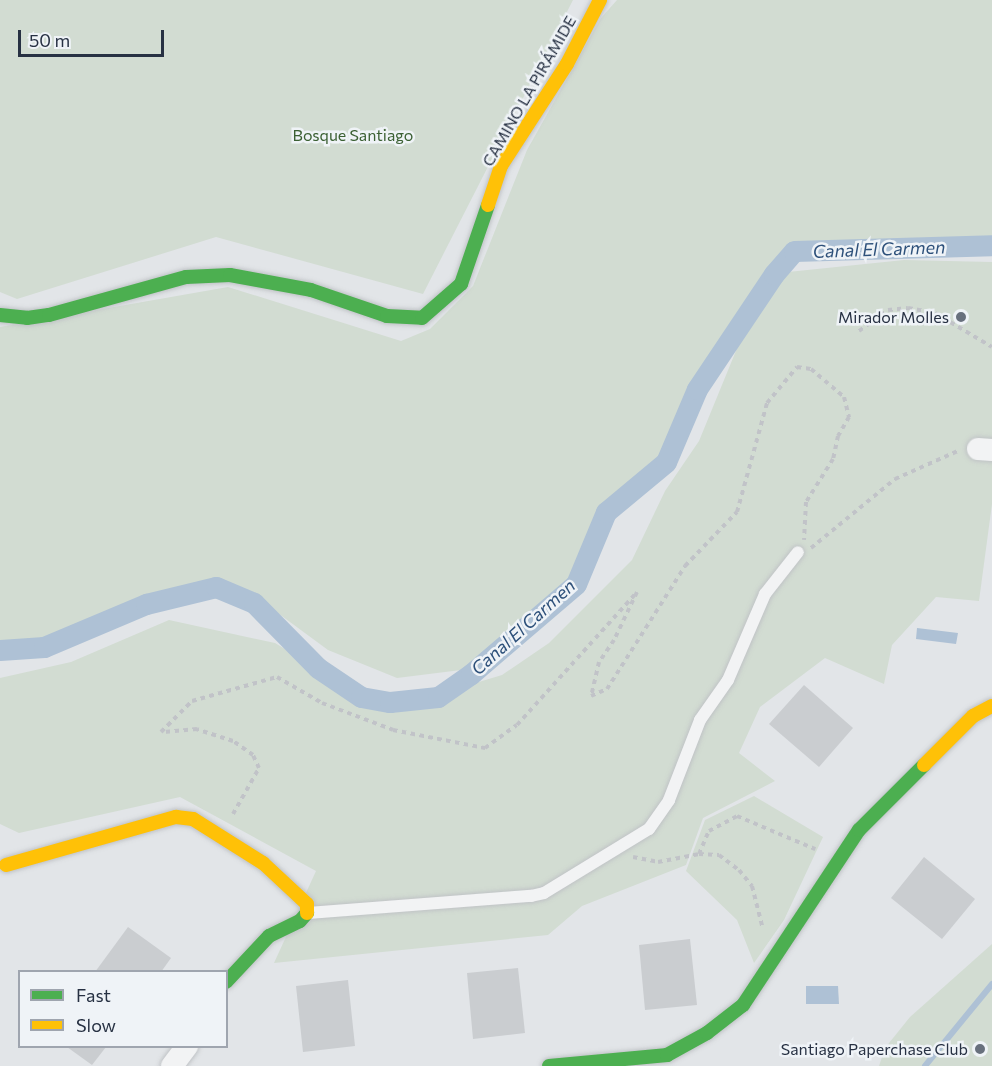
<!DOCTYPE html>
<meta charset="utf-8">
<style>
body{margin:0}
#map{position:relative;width:992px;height:1066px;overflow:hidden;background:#e2e5e8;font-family:Commissioner,sans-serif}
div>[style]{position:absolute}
.green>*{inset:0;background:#d2dcd2}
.water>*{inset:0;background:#aec1d5}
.stream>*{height:6px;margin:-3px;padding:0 3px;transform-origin:3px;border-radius:3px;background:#aec1d5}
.canal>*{height:21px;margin:-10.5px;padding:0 10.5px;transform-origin:10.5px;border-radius:10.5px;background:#aec1d5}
.building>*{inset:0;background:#cacdd0}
.path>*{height:4px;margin-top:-2px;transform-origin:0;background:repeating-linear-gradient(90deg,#c1c3c8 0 4.5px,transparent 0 9px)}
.roads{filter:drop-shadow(0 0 2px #c0c3c6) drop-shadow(0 0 2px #c0c3c6)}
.lane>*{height:12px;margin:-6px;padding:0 6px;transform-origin:6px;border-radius:6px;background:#f2f3f4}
.street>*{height:22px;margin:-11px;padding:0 11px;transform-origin:11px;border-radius:11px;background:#f2f3f4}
.fast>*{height:14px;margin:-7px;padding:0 7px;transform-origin:7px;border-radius:7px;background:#4caf50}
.slow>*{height:14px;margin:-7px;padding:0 7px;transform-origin:7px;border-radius:7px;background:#ffc107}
.dots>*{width:16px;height:16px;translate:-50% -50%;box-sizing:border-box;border:3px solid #eff3f7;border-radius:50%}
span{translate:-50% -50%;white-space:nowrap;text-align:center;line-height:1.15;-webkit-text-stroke:5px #eff3f7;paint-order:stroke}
.street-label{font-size:16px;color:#273143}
.park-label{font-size:16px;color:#3b6033}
.poi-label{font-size:16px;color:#273143}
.right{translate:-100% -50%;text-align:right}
.water-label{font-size:18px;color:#2d507a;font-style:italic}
.legend{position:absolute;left:18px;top:970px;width:210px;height:78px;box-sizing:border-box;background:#eff3f7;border:2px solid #9fa5af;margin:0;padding:8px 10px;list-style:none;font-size:18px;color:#273143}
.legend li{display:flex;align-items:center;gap:12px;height:30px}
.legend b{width:30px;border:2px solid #9fa5af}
.scale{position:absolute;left:18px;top:30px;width:146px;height:27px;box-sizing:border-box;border:3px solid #273143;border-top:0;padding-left:8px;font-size:18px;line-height:21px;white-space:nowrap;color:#273143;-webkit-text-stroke:4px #eff3f7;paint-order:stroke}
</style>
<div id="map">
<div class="green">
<i style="clip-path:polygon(0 0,573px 0,423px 294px,216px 237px,17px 299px,0 292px)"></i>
<i style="clip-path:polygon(617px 0,992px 0,992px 238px,791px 245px,769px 270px,694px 384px,674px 449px,609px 518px,591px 563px,559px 595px,469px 669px,397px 678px,328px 650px,256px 597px,200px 595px,135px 611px,63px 643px,0 646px,0 327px,228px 287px,401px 341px,430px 329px,473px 286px,527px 150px,601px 18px)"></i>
<i style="clip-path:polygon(904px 260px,992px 262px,992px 504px,979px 601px,936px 597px,892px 645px,884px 684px,825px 658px,760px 707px,739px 753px,775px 781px,703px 818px,686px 865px,582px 906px,548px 935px,274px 963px,316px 871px,180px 797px,19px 833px,0 824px,0 678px,71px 662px,169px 620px,275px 643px,308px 663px,320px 676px,392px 696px,449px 691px,502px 675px,549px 643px,632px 560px,665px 491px,699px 441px,740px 341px,765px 299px,788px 272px)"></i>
<i style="clip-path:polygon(754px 796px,823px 837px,784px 920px,754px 963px,737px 920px,686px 871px,705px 820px)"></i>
<i style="clip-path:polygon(992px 944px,992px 1066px,879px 1066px,885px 1048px,910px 1017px)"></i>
</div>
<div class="water">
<i style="clip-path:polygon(917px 628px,958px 633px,956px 644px,916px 639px)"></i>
<i style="clip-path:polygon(806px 986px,838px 986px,839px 1004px,806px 1004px)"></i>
</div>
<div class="stream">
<i style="left:925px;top:1066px;width:106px;rotate:-50.7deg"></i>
</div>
<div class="canal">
<i style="left:0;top:650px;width:44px;rotate:-3.9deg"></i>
<i style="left:44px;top:647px;width:111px;rotate:-22.9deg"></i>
<i style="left:146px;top:604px;width:72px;rotate:-13.7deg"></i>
<i style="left:216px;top:587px;width:41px;rotate:22.8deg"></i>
<i style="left:254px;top:603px;width:91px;rotate:45.4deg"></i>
<i style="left:318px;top:668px;width:52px;rotate:34deg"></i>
<i style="left:361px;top:697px;width:29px;rotate:10deg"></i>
<i style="left:390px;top:702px;width:48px;rotate:-5.9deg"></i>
<i style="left:438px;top:697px;width:40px;rotate:-34.9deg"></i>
<i style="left:471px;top:674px;width:138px;rotate:-40.6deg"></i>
<i style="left:576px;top:584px;width:78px;rotate:-67.4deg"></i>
<i style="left:606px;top:512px;width:78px;rotate:-39.8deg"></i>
<i style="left:666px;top:462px;width:79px;rotate:-67deg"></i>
<i style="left:697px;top:389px;width:138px;rotate:-56.2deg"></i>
<i style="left:774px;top:274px;width:30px;rotate:-49deg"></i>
<i style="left:794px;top:251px;width:198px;rotate:-1.7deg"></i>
</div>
<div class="building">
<i style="clip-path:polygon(804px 685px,853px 728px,819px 767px,769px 724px)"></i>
<i style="clip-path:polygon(924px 857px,975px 899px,942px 939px,891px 898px)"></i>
<i style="clip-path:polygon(128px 927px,171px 958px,161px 972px,95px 972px)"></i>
<i style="clip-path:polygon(690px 939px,697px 1005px,645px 1010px,639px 945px)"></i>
<i style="clip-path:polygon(518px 968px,525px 1033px,473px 1039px,467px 973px)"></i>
<i style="clip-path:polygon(348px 980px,355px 1046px,303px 1052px,296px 986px)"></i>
<i style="clip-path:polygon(67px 1047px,106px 1047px,92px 1065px)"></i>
</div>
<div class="path">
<i style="left:859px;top:331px;width:36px;rotate:-36deg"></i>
<i style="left:888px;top:310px;width:20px;rotate:-6deg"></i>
<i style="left:908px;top:308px;width:27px;rotate:10deg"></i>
<i style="left:935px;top:313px;width:66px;rotate:30.8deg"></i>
<i style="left:811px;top:548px;width:109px;rotate:-39.4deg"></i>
<i style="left:895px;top:479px;width:69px;rotate:-24deg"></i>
<i style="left:233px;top:814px;width:53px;rotate:-60.5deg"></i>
<i style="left:259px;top:768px;width:14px;rotate:-115deg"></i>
<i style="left:253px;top:755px;width:24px;rotate:-145deg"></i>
<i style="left:233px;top:741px;width:38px;rotate:-162deg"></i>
<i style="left:197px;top:729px;width:36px;rotate:175deg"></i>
<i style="left:161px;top:732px;width:44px;rotate:-45deg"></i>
<i style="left:192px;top:701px;width:88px;rotate:-15.8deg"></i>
<i style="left:277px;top:677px;width:52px;rotate:30deg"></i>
<i style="left:322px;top:703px;width:76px;rotate:20.8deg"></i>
<i style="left:393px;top:730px;width:94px;rotate:11.1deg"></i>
<i style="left:485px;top:748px;width:39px;rotate:-36deg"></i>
<i style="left:517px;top:725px;width:179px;rotate:-47.9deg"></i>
<i style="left:637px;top:592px;width:53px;rotate:115.6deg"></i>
<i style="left:614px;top:640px;width:27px;rotate:124deg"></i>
<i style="left:599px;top:662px;width:35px;rotate:103deg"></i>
<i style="left:591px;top:696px;width:17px;rotate:-24deg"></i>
<i style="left:607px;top:689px;width:146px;rotate:-57.6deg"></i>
<i style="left:685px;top:566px;width:75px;rotate:-46.1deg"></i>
<i style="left:737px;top:512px;width:113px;rotate:-74.6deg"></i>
<i style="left:767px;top:403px;width:47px;rotate:-50.2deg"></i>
<i style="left:797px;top:367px;width:14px;rotate:8deg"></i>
<i style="left:811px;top:369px;width:43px;rotate:40.3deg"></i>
<i style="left:844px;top:397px;width:21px;rotate:76deg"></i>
<i style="left:849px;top:417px;width:22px;rotate:120deg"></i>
<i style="left:838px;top:436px;width:24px;rotate:102deg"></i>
<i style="left:833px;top:459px;width:51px;rotate:122.1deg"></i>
<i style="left:806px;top:502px;width:38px;rotate:93deg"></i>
<i style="left:699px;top:854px;width:25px;rotate:-67deg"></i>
<i style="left:709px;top:831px;width:32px;rotate:-28deg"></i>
<i style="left:737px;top:816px;width:85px;rotate:22.9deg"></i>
<i style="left:633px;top:857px;width:25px;rotate:11deg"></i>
<i style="left:658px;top:862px;width:42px;rotate:-11deg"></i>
<i style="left:699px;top:854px;width:20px;rotate:3deg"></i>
<i style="left:719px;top:855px;width:25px;rotate:37deg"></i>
<i style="left:739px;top:870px;width:21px;rotate:51deg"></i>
<i style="left:752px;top:886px;width:44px;rotate:75.7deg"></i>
</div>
<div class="roads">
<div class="lane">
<i style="left:308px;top:913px;width:224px;rotate:-4.4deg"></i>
<i style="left:531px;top:896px;width:13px;rotate:-13deg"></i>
<i style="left:544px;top:893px;width:123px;rotate:-31.4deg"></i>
<i style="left:649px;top:829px;width:35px;rotate:-55deg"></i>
<i style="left:669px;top:800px;width:86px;rotate:-68.8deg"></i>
<i style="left:700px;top:720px;width:49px;rotate:-55deg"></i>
<i style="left:728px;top:680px;width:94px;rotate:-66.7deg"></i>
<i style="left:765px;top:594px;width:53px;rotate:-51.8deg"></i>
</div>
<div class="street">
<i style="left:978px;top:449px;width:14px;rotate:4deg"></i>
<i style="left:172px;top:1066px;width:25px;rotate:-53deg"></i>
</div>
<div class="fast">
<i style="left:0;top:315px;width:27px;rotate:6deg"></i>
<i style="left:27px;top:318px;width:22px;rotate:-8deg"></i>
<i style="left:49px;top:315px;width:142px;rotate:-15.5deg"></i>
<i style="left:186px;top:277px;width:44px;rotate:-2.6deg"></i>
<i style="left:230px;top:275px;width:82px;rotate:10.5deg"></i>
<i style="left:311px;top:290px;width:80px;rotate:18.9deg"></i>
<i style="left:387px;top:316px;width:35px;rotate:3deg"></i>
<i style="left:422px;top:318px;width:52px;rotate:-41.1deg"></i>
<i style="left:461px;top:284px;width:83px;rotate:-71.1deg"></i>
<i style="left:226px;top:982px;width:63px;rotate:-46.9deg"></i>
<i style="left:269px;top:936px;width:34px;rotate:-26deg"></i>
<i style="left:300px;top:921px;width:11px;rotate:-49deg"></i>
<i style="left:549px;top:1066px;width:119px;rotate:-5.3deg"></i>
<i style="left:667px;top:1055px;width:46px;rotate:-28.8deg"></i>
<i style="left:707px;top:1033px;width:46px;rotate:-37.9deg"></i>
<i style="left:743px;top:1005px;width:210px;rotate:-56.5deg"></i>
<i style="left:859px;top:830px;width:92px;rotate:-45deg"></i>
</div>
<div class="slow">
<i style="left:488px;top:205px;width:41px;rotate:-71.6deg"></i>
<i style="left:501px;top:166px;width:121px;rotate:-57.1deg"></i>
<i style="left:567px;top:64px;width:72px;rotate:-62.7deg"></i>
<i style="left:924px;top:765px;width:69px;rotate:-45deg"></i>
<i style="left:973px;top:716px;width:21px;rotate:-28deg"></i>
<i style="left:6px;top:865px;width:177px;rotate:-15.8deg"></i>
<i style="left:176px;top:817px;width:17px;rotate:7deg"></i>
<i style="left:193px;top:819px;width:83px;rotate:32.2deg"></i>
<i style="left:263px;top:863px;width:60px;rotate:43deg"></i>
<i style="left:307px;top:904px;width:9px;rotate:90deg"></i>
</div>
</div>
<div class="dots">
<i style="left:961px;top:317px;background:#68707d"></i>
<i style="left:980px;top:1049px;background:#68707d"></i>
</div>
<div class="street-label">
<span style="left:529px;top:91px;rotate:-60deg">CAMINO LA PIRÁMIDE</span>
</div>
<div class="park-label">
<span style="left:353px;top:135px">Bosque Santiago</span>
</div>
<div class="poi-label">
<span class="right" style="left:949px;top:317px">Mirador Molles</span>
<span class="right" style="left:968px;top:1049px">Santiago Paperchase Club</span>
</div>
<div class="water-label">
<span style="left:879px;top:249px;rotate:-2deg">Canal El Carmen</span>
<span style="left:523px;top:627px;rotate:-42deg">Canal El Carmen</span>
</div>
<ul class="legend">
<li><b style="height:8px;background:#4caf50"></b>Fast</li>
<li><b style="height:8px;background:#ffc107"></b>Slow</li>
</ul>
<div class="scale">50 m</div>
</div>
